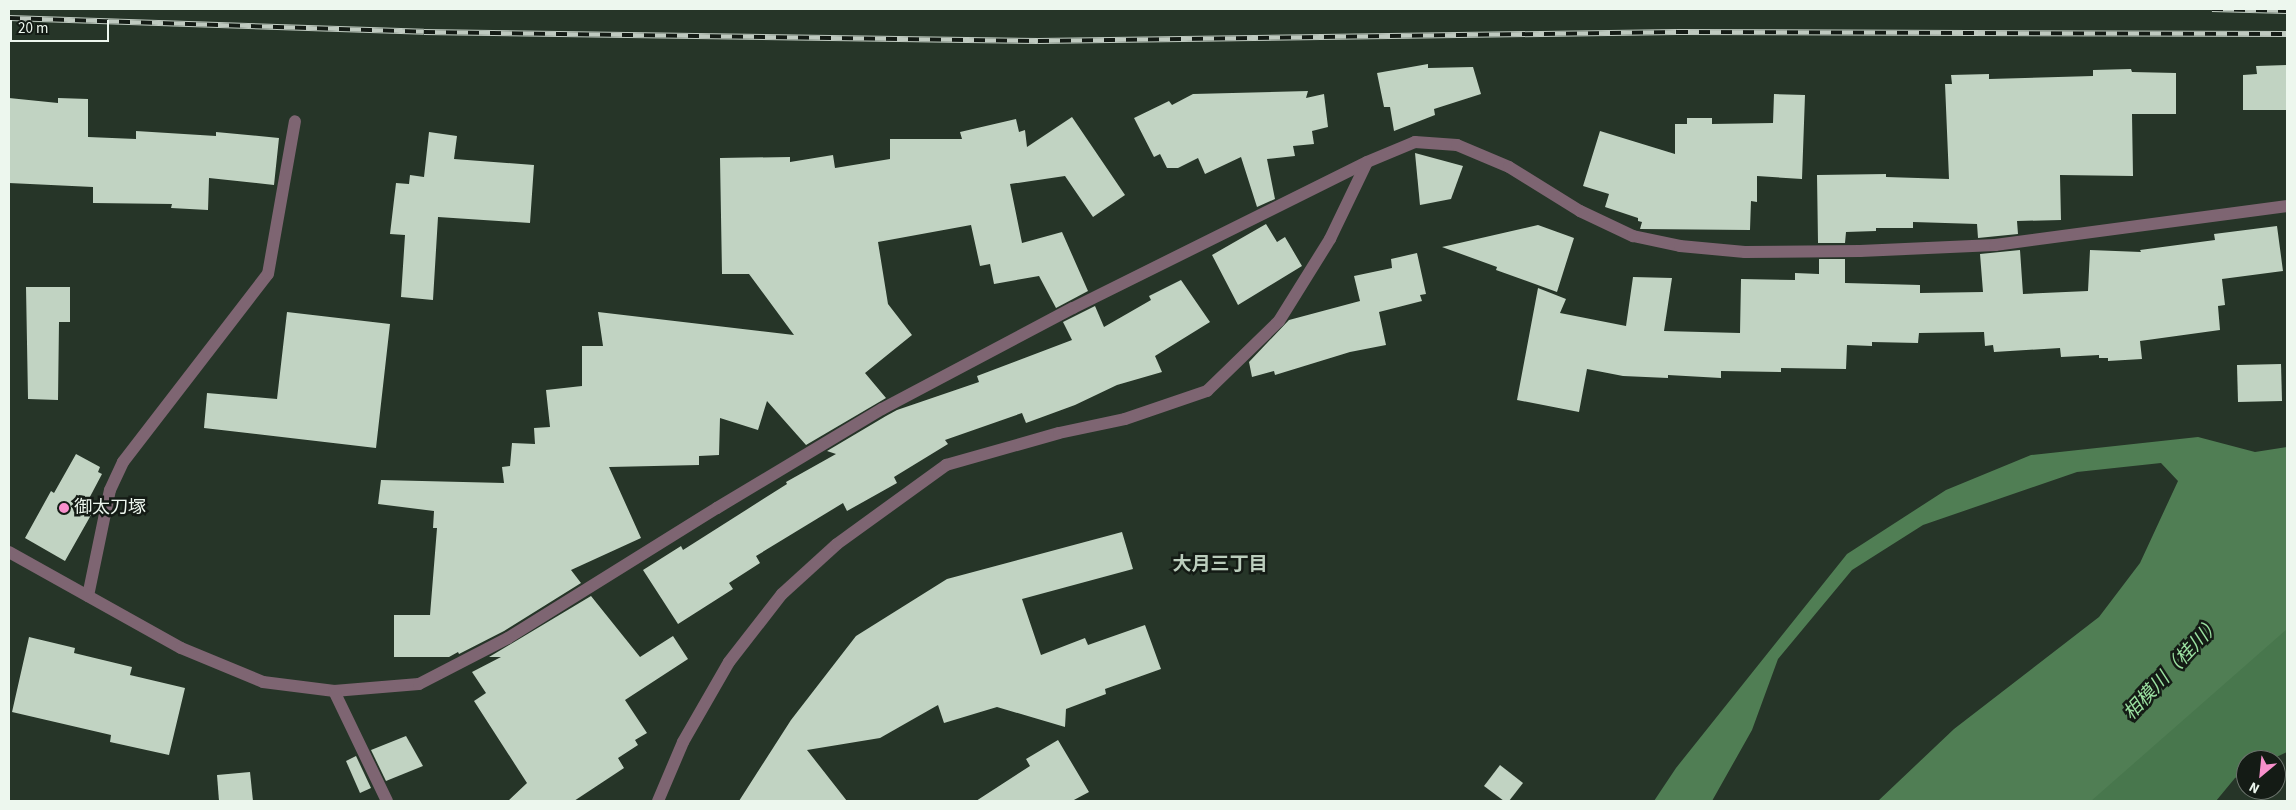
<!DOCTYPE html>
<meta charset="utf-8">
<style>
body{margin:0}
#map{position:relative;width:2296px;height:810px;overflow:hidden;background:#263528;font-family:"Source Sans 3","Noto Sans JP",sans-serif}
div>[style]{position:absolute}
.forest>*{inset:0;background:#48774d}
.water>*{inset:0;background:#507e54}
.building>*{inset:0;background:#c1d3c2}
.service>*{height:12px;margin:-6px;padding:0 6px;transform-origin:6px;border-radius:6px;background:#7e6572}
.minor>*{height:12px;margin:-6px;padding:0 6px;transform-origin:6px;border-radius:6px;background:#7e6572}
.rail>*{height:5.5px;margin-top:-2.75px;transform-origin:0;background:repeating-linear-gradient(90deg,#141b15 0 11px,#bfcac0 0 22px);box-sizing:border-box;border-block:1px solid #bfcac0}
.dots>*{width:14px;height:14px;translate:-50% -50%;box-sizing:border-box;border:2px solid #141b15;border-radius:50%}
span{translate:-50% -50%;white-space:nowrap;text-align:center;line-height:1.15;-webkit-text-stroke:5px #141b15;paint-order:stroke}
.poi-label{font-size:18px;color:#edf7ee}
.left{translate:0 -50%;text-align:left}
.neighbourhood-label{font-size:19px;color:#bbcdbc;font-weight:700}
.water-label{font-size:19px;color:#9be1a1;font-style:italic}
.frame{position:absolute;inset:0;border:10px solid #edf7ee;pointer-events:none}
.north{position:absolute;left:2236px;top:750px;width:50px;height:50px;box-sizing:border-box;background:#141b15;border:1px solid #6b736c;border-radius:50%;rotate:208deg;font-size:14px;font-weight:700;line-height:20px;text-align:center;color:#edf7ee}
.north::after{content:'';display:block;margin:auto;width:18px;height:22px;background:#f890cc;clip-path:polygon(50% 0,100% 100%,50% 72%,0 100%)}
.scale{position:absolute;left:10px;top:20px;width:99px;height:22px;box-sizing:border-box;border:2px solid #edf7ee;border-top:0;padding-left:6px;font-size:15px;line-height:18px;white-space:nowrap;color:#edf7ee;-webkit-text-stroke:4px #141b15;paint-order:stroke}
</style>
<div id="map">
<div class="forest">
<i style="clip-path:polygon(2287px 628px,2287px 752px,2270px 760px,2246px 760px,2246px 773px,2235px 778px,2216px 801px,2070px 801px)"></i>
</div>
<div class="water">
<i style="clip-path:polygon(2198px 437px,2255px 452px,2287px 447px,2287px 629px,2091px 801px,1878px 801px,1954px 729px,2099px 617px,2140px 563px,2178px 481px,2161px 463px,2077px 472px,1923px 525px,1852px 570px,1778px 659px,1752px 730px,1712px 801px,1654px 801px,1676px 768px,1847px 554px,1946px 490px,2031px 455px)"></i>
</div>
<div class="building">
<i style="clip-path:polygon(1428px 64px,1428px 68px,1473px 67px,1481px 94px,1434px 109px,1435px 115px,1394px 131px,1390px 107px,1384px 107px,1377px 73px)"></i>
<i style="clip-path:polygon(2287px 65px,2287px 110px,2243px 110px,2243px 75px,2257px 74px,2256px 66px)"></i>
<i style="clip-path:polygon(2131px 69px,2132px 72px,2176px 73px,2176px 114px,2132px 114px,2133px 176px,2060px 175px,2061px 220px,2017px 221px,2018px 234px,1978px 238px,1977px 224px,1913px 222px,1913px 228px,1876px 228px,1876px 231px,1846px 232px,1845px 243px,1818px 243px,1817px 175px,1886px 174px,1886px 177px,1949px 179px,1945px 84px,1952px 84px,1951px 75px,1989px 74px,1989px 79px,2093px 76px,2093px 70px)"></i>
<i style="clip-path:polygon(1308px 91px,1306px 98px,1324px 94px,1328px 127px,1312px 131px,1314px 144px,1293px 146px,1295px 156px,1267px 159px,1275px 199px,1257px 207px,1241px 157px,1205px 174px,1198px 158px,1178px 168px,1167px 168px,1160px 154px,1154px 157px,1134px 118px,1169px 101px,1172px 105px,1193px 94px)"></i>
<i style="clip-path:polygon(1774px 94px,1805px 95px,1802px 179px,1757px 176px,1757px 202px,1751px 201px,1750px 230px,1640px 229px,1642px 222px,1638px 221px,1638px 218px,1605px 207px,1609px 194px,1583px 186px,1600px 131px,1675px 154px,1675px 124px,1687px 124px,1687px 118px,1712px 118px,1712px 124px,1773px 123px)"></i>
<i style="clip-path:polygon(9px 98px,58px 103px,58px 98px,88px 99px,88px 137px,136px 139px,136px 131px,216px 136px,216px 132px,279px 138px,274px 185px,209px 178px,208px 210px,171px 208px,172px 204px,93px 203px,93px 187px,9px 183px)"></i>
<i style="clip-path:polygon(1072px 117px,1125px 195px,1093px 217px,1065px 176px,1010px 184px,1022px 243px,1062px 232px,1088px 291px,1056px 308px,1039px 276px,994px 284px,990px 264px,980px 266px,971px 225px,878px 242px,888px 304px,912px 335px,865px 373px,886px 398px,806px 445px,767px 401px,758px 430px,720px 418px,719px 455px,699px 456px,699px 465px,609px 467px,641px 538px,571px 570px,581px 583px,504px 631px,459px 654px,458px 652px,449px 657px,394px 657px,394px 615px,430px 615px,437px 528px,433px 528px,434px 511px,378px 504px,381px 480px,504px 483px,502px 467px,510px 466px,512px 443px,535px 444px,534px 428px,550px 427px,546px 390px,582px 386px,582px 346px,603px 346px,598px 312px,794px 335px,749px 274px,722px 274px,720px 158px,790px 157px,790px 162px,833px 155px,835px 168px,890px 159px,890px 139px,962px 139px,960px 132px,1016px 119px,1019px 132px,1025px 130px,1027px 147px)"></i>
<i style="clip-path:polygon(429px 132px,457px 136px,454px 159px,534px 165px,530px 223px,438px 217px,433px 300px,401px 297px,405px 235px,390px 234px,396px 183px,409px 184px,410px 175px,424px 177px)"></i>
<i style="clip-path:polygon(1415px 153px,1463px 166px,1451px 199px,1420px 205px)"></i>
<i style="clip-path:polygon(1266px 224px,1277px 242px,1285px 237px,1302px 266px,1238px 305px,1212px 255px)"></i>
<i style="clip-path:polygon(1538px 225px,1574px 238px,1557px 292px,1496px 270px,1497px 267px,1442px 247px)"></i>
<i style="clip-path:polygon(2277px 226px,2283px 271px,2222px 279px,2225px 305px,2218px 306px,2220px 330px,2140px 341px,2142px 359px,2108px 361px,2108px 358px,2099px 358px,2099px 355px,2061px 357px,2060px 348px,1994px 352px,1993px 345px,1985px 346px,1984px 332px,1919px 333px,1918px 343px,1872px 342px,1872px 346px,1847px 345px,1846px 369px,1781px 368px,1781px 372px,1721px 371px,1721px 378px,1668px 375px,1668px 378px,1623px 376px,1587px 369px,1579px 412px,1517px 400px,1538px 288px,1566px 299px,1560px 313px,1626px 326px,1633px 277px,1672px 278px,1664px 331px,1740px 333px,1741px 279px,1795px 280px,1795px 273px,1819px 274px,1819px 259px,1845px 259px,1845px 283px,1920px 285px,1920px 293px,1983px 292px,1980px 254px,2020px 250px,2023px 294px,2088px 291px,2090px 250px,2141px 252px,2140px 250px,2215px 240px,2214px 234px)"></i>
<i style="clip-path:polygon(1417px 253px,1426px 294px,1420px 295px,1422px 301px,1379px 312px,1386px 345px,1350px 352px,1275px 375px,1274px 371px,1252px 377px,1249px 362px,1289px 320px,1360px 301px,1354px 276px,1392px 268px,1391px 259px)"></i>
<i style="clip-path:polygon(1181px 280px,1210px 322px,1155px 356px,1162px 372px,1117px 385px,1075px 405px,1026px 423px,1022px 413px,945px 440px,948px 444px,894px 477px,897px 483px,847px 511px,843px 503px,756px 556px,760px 563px,729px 583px,733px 589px,678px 624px,643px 570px,681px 546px,683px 550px,787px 484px,786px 482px,836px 454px,827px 451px,886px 416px,897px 410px,979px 382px,977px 376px,1072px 340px,1063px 322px,1095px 306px,1104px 327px,1151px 300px,1149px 296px)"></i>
<i style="clip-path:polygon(26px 287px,70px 287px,70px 322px,59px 322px,58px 400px,28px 399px)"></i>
<i style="clip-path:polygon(287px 312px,390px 324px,376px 448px,204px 428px,207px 393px,277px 399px)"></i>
<i style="clip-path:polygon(2281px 364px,2282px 401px,2238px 402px,2237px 365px)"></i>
<i style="clip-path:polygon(76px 454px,100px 467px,98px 472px,102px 474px,83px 510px,91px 515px,65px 561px,25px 538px,51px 491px,54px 493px)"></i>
<i style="clip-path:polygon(1122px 532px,1133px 569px,1022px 599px,1041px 655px,1085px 638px,1088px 645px,1145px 625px,1161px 669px,1105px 689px,1106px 694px,1066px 709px,1065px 727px,997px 707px,944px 723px,938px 705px,880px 738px,807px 750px,847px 801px,739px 801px,791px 720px,856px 636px,947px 579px)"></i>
<i style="clip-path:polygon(591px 596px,640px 657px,673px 636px,688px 659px,625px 700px,647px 733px,635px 740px,638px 745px,618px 758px,624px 768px,574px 801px,508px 801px,527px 783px,474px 701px,486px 693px,472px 672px,501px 657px,489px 657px)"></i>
<i style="clip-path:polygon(29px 637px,75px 648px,74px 653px,132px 667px,130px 675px,185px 688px,169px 755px,110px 742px,111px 735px,12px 712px)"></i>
<i style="clip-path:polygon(406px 736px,423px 766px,386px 781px,371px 750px)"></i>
<i style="clip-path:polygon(1058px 740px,1089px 792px,1072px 801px,976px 801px,1030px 766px,1026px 759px)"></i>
<i style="clip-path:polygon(356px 756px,371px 788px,360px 793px,346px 761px)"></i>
<i style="clip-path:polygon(1500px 765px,1523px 783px,1509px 801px,1504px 801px,1484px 786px)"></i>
<i style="clip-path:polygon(250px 772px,253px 801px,219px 801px,217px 775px)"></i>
</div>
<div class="service">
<i style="left:88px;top:596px;width:108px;rotate:-78.3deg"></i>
<i style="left:110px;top:490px;width:31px;rotate:-65deg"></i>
<i style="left:123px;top:462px;width:237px;rotate:-52.4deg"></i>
<i style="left:268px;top:274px;width:155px;rotate:-80deg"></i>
</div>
<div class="minor">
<i style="left:9px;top:552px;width:197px;rotate:29.2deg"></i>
<i style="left:181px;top:648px;width:89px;rotate:22.5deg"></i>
<i style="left:263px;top:682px;width:72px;rotate:7.2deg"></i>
<i style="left:334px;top:691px;width:85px;rotate:-4.7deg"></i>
<i style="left:419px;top:684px;width:100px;rotate:-27.3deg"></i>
<i style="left:508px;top:638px;width:246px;rotate:-31.9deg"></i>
<i style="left:717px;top:508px;width:192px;rotate:-31deg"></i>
<i style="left:882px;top:409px;width:216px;rotate:-27.9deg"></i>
<i style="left:1073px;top:308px;width:328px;rotate:-26.4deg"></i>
<i style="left:1367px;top:162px;width:52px;rotate:-22.6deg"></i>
<i style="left:1415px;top:142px;width:42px;rotate:4.1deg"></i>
<i style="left:1457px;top:145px;width:56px;rotate:22.9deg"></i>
<i style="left:1509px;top:167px;width:84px;rotate:31.8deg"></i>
<i style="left:1580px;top:211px;width:59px;rotate:25.3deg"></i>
<i style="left:1633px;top:236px;width:48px;rotate:12deg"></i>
<i style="left:1680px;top:246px;width:65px;rotate:5.3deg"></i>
<i style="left:1745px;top:252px;width:115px;rotate:-0.5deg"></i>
<i style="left:1860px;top:251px;width:135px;rotate:-2.5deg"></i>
<i style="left:1995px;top:245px;width:295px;rotate:-7.6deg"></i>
<i style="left:334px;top:691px;width:122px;rotate:64.3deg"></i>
<i style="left:658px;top:801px;width:64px;rotate:-67deg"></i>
<i style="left:683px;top:742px;width:92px;rotate:-60.1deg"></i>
<i style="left:729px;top:662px;width:86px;rotate:-52.1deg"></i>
<i style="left:782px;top:594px;width:74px;rotate:-42.3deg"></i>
<i style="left:837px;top:544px;width:135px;rotate:-35.9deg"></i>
<i style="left:946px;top:465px;width:117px;rotate:-15.8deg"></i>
<i style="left:1059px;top:433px;width:67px;rotate:-12deg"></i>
<i style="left:1125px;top:419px;width:87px;rotate:-18.9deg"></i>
<i style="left:1207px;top:391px;width:100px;rotate:-44.2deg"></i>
<i style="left:1279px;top:321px;width:97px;rotate:-58.1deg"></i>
<i style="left:1330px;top:239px;width:85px;rotate:-64.3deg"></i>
</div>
<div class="rail">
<i style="left:2212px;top:9px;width:75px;rotate:1.5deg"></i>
<i style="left:9px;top:18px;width:415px;rotate:1.9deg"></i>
<i style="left:424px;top:32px;width:614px;rotate:0.84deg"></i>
<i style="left:1038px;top:41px;width:639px;rotate:-0.81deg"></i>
<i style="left:1677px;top:32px;width:610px;rotate:0.19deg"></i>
</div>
<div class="dots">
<i style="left:64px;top:508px;background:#f890cc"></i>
</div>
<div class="poi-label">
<span class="left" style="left:74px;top:508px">御太刀塚</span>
</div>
<div class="neighbourhood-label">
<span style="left:1220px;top:565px">大月三丁目</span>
</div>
<div class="water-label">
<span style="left:2173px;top:669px;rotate:-47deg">相模川（桂川）</span>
</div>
<div class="frame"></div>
<div class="north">N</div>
<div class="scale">20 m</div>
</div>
